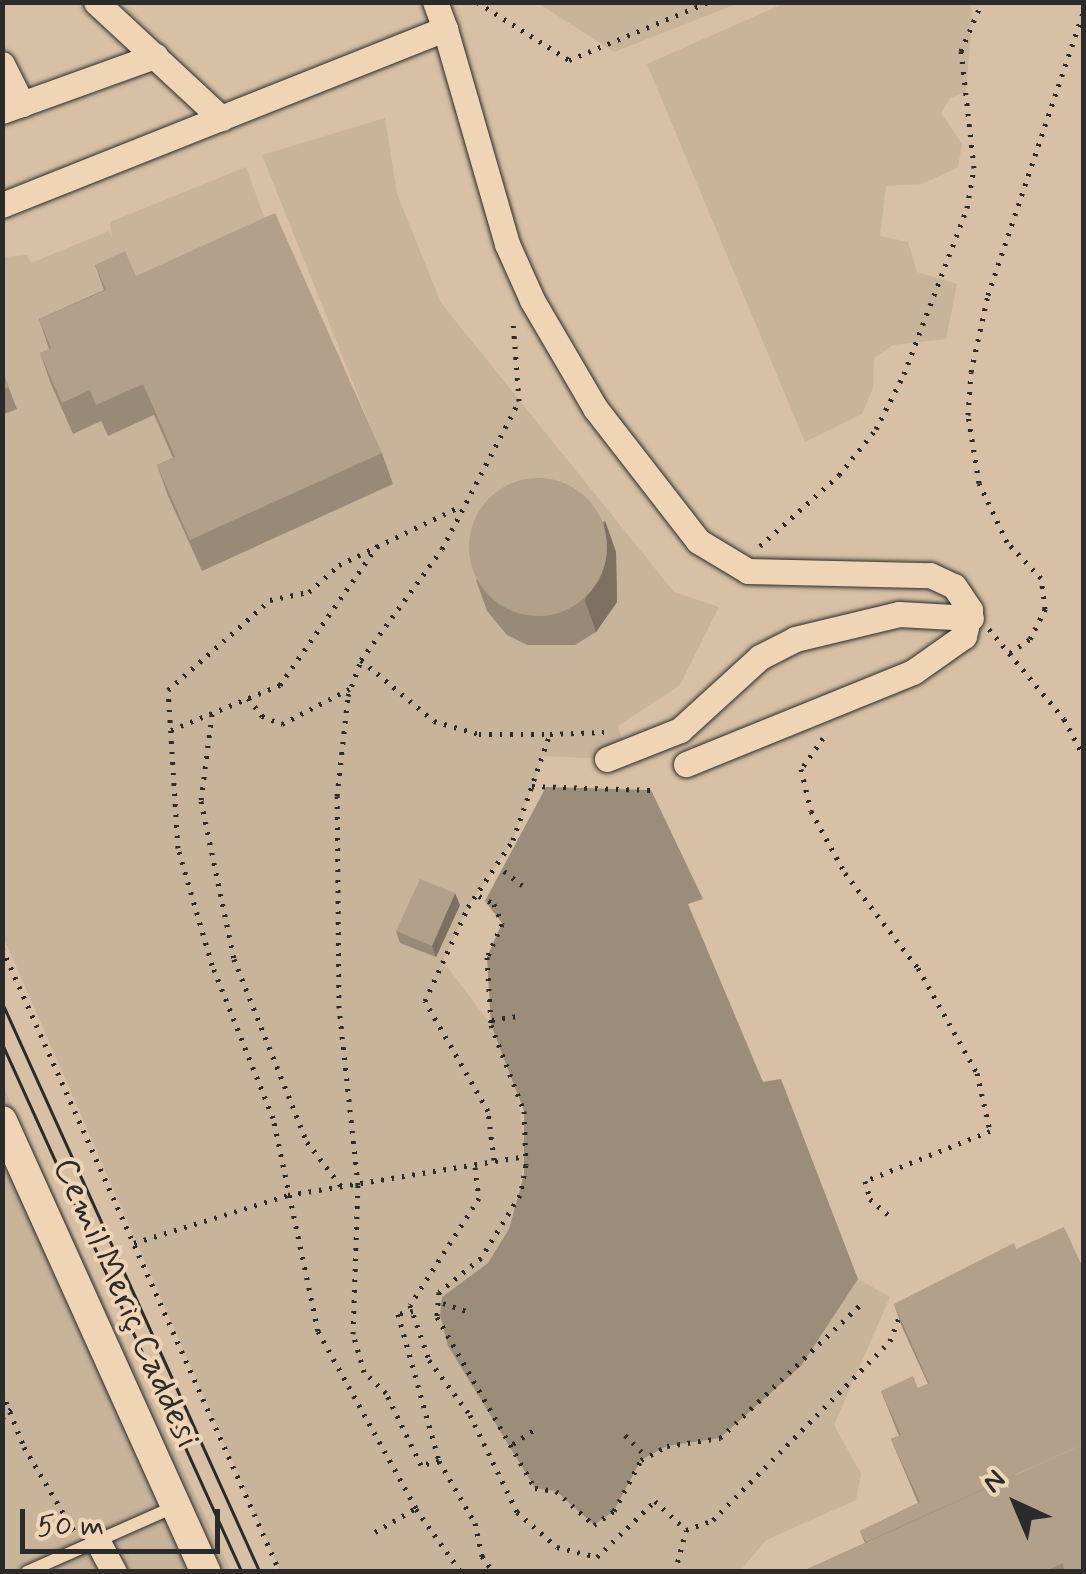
<!DOCTYPE html>
<meta charset="utf-8">
<style>
body{margin:0}
#map{position:relative;width:1086px;height:1574px;overflow:hidden;background:#e7ceb0;font-family:Mynerve,sans-serif}
div>[style]{position:absolute}
.built>*{inset:0;background:#d7c0a5}
.green>*{inset:0;background:#c8b39b}
.water>*{inset:0;background:#9c8d7b}
.path>*{height:5px;margin-top:-2.5px;transform-origin:0;background:repeating-linear-gradient(90deg,#2b2b2b 0 2.5px,transparent 0 10.5px)}
.roads{filter:drop-shadow(0 0 2px #2b2b2b) drop-shadow(0 0 2px #2b2b2b)}
.service>*{height:12px;margin:-6px;padding:0 6px;transform-origin:6px;border-radius:6px;background:#efd5b6}
.minor>*{height:25px;margin:-12.5px;padding:0 12.5px;transform-origin:12.5px;border-radius:12.5px;background:#efd5b6}
.tertiary>*{height:30px;margin:-15px;padding:0 15px;transform-origin:15px;border-radius:15px;background:#efd5b6}
.tram>*{height:2.5px;margin:-1.25px;padding:0 1.25px;transform-origin:1.25px;border-radius:1.25px;background:#2b2b2b}
.wall>*{inset:0;background:#998a78}
.shaded-wall>*{inset:0;background:#7d7061}
.building>*{inset:0;background:#b2a08b}
.round{border-radius:50%}
span{translate:-50% -50%;white-space:nowrap;text-align:center;line-height:1.15;-webkit-text-stroke:8px #efd5b6;paint-order:stroke}
.street-label{font-size:35px;color:#2b2b2b}
.frame{position:absolute;inset:0;border:5px solid #2b2b2b;pointer-events:none}
.north{position:absolute;left:966px;top:1454px;width:100px;height:100px;-webkit-text-stroke:8px #efd5b6;paint-order:stroke;rotate:316deg;font-size:28px;font-weight:700;line-height:40px;text-align:center;color:#2b2b2b}
.north::after{content:'';display:block;margin:auto;width:35px;height:45px;background:#2b2b2b;clip-path:polygon(50% 0,100% 100%,50% 72%,0 100%)}
.scale{position:absolute;left:20px;top:1509px;width:200px;height:45px;box-sizing:border-box;border:5px solid #2b2b2b;border-top:0;padding-left:12px;font-size:30px;line-height:35px;white-space:nowrap;color:#2b2b2b;-webkit-text-stroke:8px #efd5b6;paint-order:stroke}
</style>
<div id="map">
<div class="built">
<i style="clip-path:polygon(3px 3px,1083px 3px,1083px 1571px,3px 1571px)"></i>
</div>
<div class="green">
<i style="clip-path:polygon(538px 3px,739px 3px,614px 52px)"></i>
<i style="clip-path:polygon(785px 3px,971px 3px,972px 18px,966px 92px,950px 98px,941px 113px,962px 144px,958px 167px,922px 184px,886px 186px,880px 236px,908px 242px,917px 272px,957px 284px,946px 339px,893px 345px,874px 358px,873px 388px,862px 414px,805px 442px,647px 64px)"></i>
<i style="clip-path:polygon(385px 118px,397px 194px,441px 303px,674px 592px,719px 607px,680px 685px,618px 726px,626px 753px,607px 759px,543px 756px,513px 840px,468px 907px,443px 961px,488px 1021px,517px 1086px,526px 1156px,509px 1229px,488px 1263px,442px 1297px,451px 1351px,522px 1462px,556px 1491px,615px 1511px,641px 1460px,667px 1446px,720px 1438px,801px 1366px,858px 1279px,890px 1297px,834px 1425px,861px 1474px,856px 1500px,766px 1540px,740px 1571px,280px 1571px,3px 936px,2px 415px,17px 409px,3px 372px,3px 257px,27px 255px,31px 263px,109px 231px,112px 238px,110px 222px,246px 167px,266px 222px,137px 277px,123px 262px,52px 384px,101px 421px,108px 436px,154px 415px,186px 488px,168px 497px,202px 570px,393px 483px,262px 155px)"></i>
<i style="clip-path:polygon(3px 1086px,231px 1571px,3px 1571px)"></i>
</div>
<div class="water">
<i style="clip-path:polygon(546px 787px,651px 790px,703px 899px,688px 904px,763px 1082px,781px 1079px,858px 1279px,801px 1366px,720px 1438px,667px 1446px,641px 1460px,614px 1511px,594px 1525px,556px 1491px,535px 1488px,448px 1346px,440px 1315px,442px 1297px,488px 1263px,509px 1229px,524px 1174px,524px 1111px,491px 1025px,487px 957px,502px 923px,485px 901px)"></i>
</div>
<div class="path">
<i style="left:477px;top:2px;width:109px;rotate:32.2deg"></i>
<i style="left:569px;top:60px;width:151px;rotate:-22.6deg"></i>
<i style="left:760px;top:546px;width:106px;rotate:-41.9deg"></i>
<i style="left:839px;top:475px;width:59px;rotate:-51.2deg"></i>
<i style="left:876px;top:429px;width:62px;rotate:-63deg"></i>
<i style="left:904px;top:374px;width:178px;rotate:-69.2deg"></i>
<i style="left:967px;top:208px;width:41px;rotate:-80.1deg"></i>
<i style="left:974px;top:168px;width:118px;rotate:-96.3deg"></i>
<i style="left:961px;top:51px;width:53px;rotate:-66.8deg"></i>
<i style="left:989px;top:629px;width:117px;rotate:50.2deg"></i>
<i style="left:1064px;top:719px;width:43px;rotate:62.2deg"></i>
<i style="left:1010px;top:653px;width:24px;rotate:-35deg"></i>
<i style="left:1030px;top:639px;width:34px;rotate:-63deg"></i>
<i style="left:1045px;top:609px;width:31px;rotate:-97deg"></i>
<i style="left:1041px;top:578px;width:50px;rotate:-133.4deg"></i>
<i style="left:1007px;top:542px;width:65px;rotate:-115.4deg"></i>
<i style="left:979px;top:483px;width:69px;rotate:-99.2deg"></i>
<i style="left:968px;top:415px;width:43px;rotate:-86deg"></i>
<i style="left:971px;top:372px;width:79px;rotate:-77.6deg"></i>
<i style="left:988px;top:295px;width:302px;rotate:-71.4deg"></i>
<i style="left:361px;top:660px;width:95px;rotate:39.9deg"></i>
<i style="left:434px;top:721px;width:47px;rotate:16.1deg"></i>
<i style="left:479px;top:734px;width:70px"></i>
<i style="left:248px;top:698px;width:23px;rotate:52deg"></i>
<i style="left:262px;top:716px;width:22px;rotate:22deg"></i>
<i style="left:282px;top:724px;width:78px;rotate:-27.6deg"></i>
<i style="left:212px;top:714px;width:88px;rotate:97.2deg"></i>
<i style="left:201px;top:801px;width:161px;rotate:78.2deg"></i>
<i style="left:234px;top:959px;width:197px;rotate:68.3deg"></i>
<i style="left:307px;top:1142px;width:56px;rotate:52.3deg"></i>
<i style="left:171px;top:730px;width:118px;rotate:-22.4deg"></i>
<i style="left:280px;top:685px;width:171px;rotate:-55deg"></i>
<i style="left:823px;top:738px;width:38px;rotate:125deg"></i>
<i style="left:801px;top:769px;width:43px;rotate:76.6deg"></i>
<i style="left:811px;top:811px;width:71px;rotate:61.3deg"></i>
<i style="left:845px;top:873px;width:120px;rotate:52.5deg"></i>
<i style="left:918px;top:968px;width:120px;rotate:60.7deg"></i>
<i style="left:977px;top:1073px;width:59px;rotate:77.4deg"></i>
<i style="left:990px;top:1131px;width:135px;rotate:158.2deg"></i>
<i style="left:865px;top:1181px;width:19px;rotate:74deg"></i>
<i style="left:870px;top:1199px;width:28px;rotate:41deg"></i>
<i style="left:532px;top:786px;width:119px;rotate:1.9deg"></i>
<i style="left:504px;top:871px;width:23px;rotate:38deg"></i>
<i style="left:479px;top:896px;width:17px;rotate:28deg"></i>
<i style="left:494px;top:904px;width:22px;rotate:68deg"></i>
<i style="left:502px;top:924px;width:36px;rotate:114deg"></i>
<i style="left:487px;top:957px;width:68px;rotate:86.6deg"></i>
<i style="left:491px;top:1025px;width:92px;rotate:69deg"></i>
<i style="left:524px;top:1111px;width:54px;rotate:87.9deg"></i>
<i style="left:526px;top:1165px;width:31px;rotate:101deg"></i>
<i style="left:520px;top:1195px;width:74px;rotate:121.8deg"></i>
<i style="left:481px;top:1258px;width:54px;rotate:141deg"></i>
<i style="left:439px;top:1292px;width:25px;rotate:95deg"></i>
<i style="left:437px;top:1317px;width:197px;rotate:60.2deg"></i>
<i style="left:535px;top:1488px;width:21px;rotate:8deg"></i>
<i style="left:556px;top:1491px;width:51px;rotate:41.8deg"></i>
<i style="left:594px;top:1525px;width:24px;rotate:-35deg"></i>
<i style="left:614px;top:1511px;width:58px;rotate:-62.1deg"></i>
<i style="left:641px;top:1460px;width:30px;rotate:-28deg"></i>
<i style="left:667px;top:1446px;width:54px;rotate:-8.6deg"></i>
<i style="left:720px;top:1438px;width:193px;rotate:-43.5deg"></i>
<i style="left:2px;top:948px;width:683px;rotate:65.99deg"></i>
<i style="left:492px;top:1020px;width:26px;rotate:-9deg"></i>
<i style="left:494px;top:1160px;width:49px;rotate:-97deg"></i>
<i style="left:488px;top:1111px;width:127px;rotate:-119.8deg"></i>
<i style="left:425px;top:1001px;width:103px;rotate:-65.4deg"></i>
<i style="left:468px;top:907px;width:81px;rotate:-56.1deg"></i>
<i style="left:513px;top:840px;width:112px;rotate:-70.8deg"></i>
<i style="left:550px;top:734px;width:54px;rotate:-2.1deg"></i>
<i style="left:475px;top:1167px;width:31px;rotate:83deg"></i>
<i style="left:479px;top:1198px;width:127px;rotate:122.8deg"></i>
<i style="left:410px;top:1305px;width:58px;rotate:70.9deg"></i>
<i style="left:429px;top:1360px;width:69px;rotate:53.3deg"></i>
<i style="left:470px;top:1415px;width:108px;rotate:64.1deg"></i>
<i style="left:517px;top:1512px;width:53px;rotate:41.2deg"></i>
<i style="left:557px;top:1547px;width:41px;rotate:14deg"></i>
<i style="left:597px;top:1557px;width:81px;rotate:-44deg"></i>
<i style="left:655px;top:1501px;width:42px;rotate:43.1deg"></i>
<i style="left:686px;top:1530px;width:29px;rotate:-20deg"></i>
<i style="left:713px;top:1520px;width:252px;rotate:-45.3deg"></i>
<i style="left:890px;top:1341px;width:31px;rotate:-69deg"></i>
<i style="left:134px;top:1243px;width:161px;rotate:-17.3deg"></i>
<i style="left:288px;top:1195px;width:240px;rotate:-9.3deg"></i>
<i style="left:443px;top:1303px;width:24px;rotate:19deg"></i>
<i style="left:413px;top:1311px;width:15px;rotate:169deg"></i>
<i style="left:398px;top:1314px;width:153px;rotate:74.4deg"></i>
<i style="left:439px;top:1461px;width:18px;rotate:167deg"></i>
<i style="left:421px;top:1465px;width:80px;rotate:-115.9deg"></i>
<i style="left:386px;top:1393px;width:30px;rotate:-136deg"></i>
<i style="left:364px;top:1372px;width:40px;rotate:-106deg"></i>
<i style="left:353px;top:1334px;width:149px;rotate:-88.1deg"></i>
<i style="left:358px;top:1185px;width:178px;rotate:-96.1deg"></i>
<i style="left:339px;top:1008px;width:212px;rotate:-90.5deg"></i>
<i style="left:337px;top:796px;width:101px;rotate:-83.7deg"></i>
<i style="left:348px;top:696px;width:38px;rotate:-70deg"></i>
<i style="left:361px;top:660px;width:137px;rotate:-53.9deg"></i>
<i style="left:442px;top:549px;width:167px;rotate:-62.5deg"></i>
<i style="left:519px;top:401px;width:79px;rotate:-94.3deg"></i>
<i style="left:2px;top:1392px;width:59px;rotate:68.2deg"></i>
<i style="left:24px;top:1447px;width:98px;rotate:59.2deg"></i>
<i style="left:2px;top:1418px;width:13px;rotate:-45deg"></i>
<i style="left:625px;top:1435px;width:30px;rotate:45deg"></i>
<i style="left:513px;top:1444px;width:29px;rotate:-34deg"></i>
<i style="left:439px;top:1461px;width:72px;rotate:59.9deg"></i>
<i style="left:475px;top:1523px;width:34px;rotate:78deg"></i>
<i style="left:482px;top:1556px;width:19px;rotate:55deg"></i>
<i style="left:416px;top:1509px;width:77px;rotate:54.5deg"></i>
<i style="left:375px;top:1532px;width:48px;rotate:-30.3deg"></i>
<i style="left:416px;top:1508px;width:202px;rotate:-119deg"></i>
<i style="left:318px;top:1331px;width:218px;rotate:-101.9deg"></i>
<i style="left:273px;top:1118px;width:165px;rotate:-111.7deg"></i>
<i style="left:212px;top:965px;width:122px;rotate:-106.2deg"></i>
<i style="left:178px;top:848px;width:158px;rotate:-93.6deg"></i>
<i style="left:168px;top:690px;width:136px;rotate:-41.4deg"></i>
<i style="left:270px;top:600px;width:40px;rotate:-12deg"></i>
<i style="left:309px;top:592px;width:40px;rotate:-42deg"></i>
<i style="left:339px;top:565px;width:131px;rotate:-25.8deg"></i>
<i style="left:675px;top:1572px;width:43px;rotate:-75.3deg"></i>
</div>
<div class="roads">
<div class="service">
<i style="left:27px;top:1572px;width:163px;rotate:-23.9deg"></i>
</div>
<div class="minor">
<i style="left:96px;top:2px;width:171px;rotate:42.9deg"></i>
<i style="left:445px;top:29px;width:224px;rotate:73.9deg"></i>
<i style="left:507px;top:244px;width:61px;rotate:65.9deg"></i>
<i style="left:532px;top:300px;width:125px;rotate:59.7deg"></i>
<i style="left:595px;top:408px;width:168px;rotate:52.2deg"></i>
<i style="left:698px;top:541px;width:58px;rotate:31deg"></i>
<i style="left:748px;top:571px;width:182px;rotate:1.3deg"></i>
<i style="left:930px;top:575px;width:26px;rotate:25deg"></i>
<i style="left:954px;top:586px;width:29px;rotate:56deg"></i>
<i style="left:970px;top:610px;width:27px;rotate:103deg"></i>
<i style="left:964px;top:636px;width:62px;rotate:144.8deg"></i>
<i style="left:913px;top:672px;width:245px;rotate:157.9deg"></i>
<i style="left:2px;top:64px;width:45px;rotate:63.4deg"></i>
<i style="left:2px;top:111px;width:163px;rotate:-19.8deg"></i>
<i style="left:2px;top:205px;width:477px;rotate:-21.7deg"></i>
<i style="left:445px;top:29px;width:29px;rotate:-110deg"></i>
<i style="left:607px;top:759px;width:79px;rotate:-21.7deg"></i>
<i style="left:680px;top:730px;width:108px;rotate:-42.4deg"></i>
<i style="left:760px;top:657px;width:39px;rotate:-27deg"></i>
<i style="left:795px;top:639px;width:107px;rotate:-13.5deg"></i>
<i style="left:899px;top:614px;width:72px;rotate:3.2deg"></i>
<i style="left:97px;top:1540px;width:36px;rotate:62deg"></i>
</div>
<div class="tertiary">
<i style="left:2px;top:1121px;width:495px;rotate:65.7deg"></i>
</div>
</div>
<div class="tram">
<i style="left:2px;top:1002px;width:626px;rotate:65.65deg"></i>
<i style="left:2px;top:1043px;width:581px;rotate:65.6deg"></i>
</div>
<div class="wall">
<i style="clip-path:polygon(95px 265px,136px 276px,382px 453px,393px 484px,202px 571px,168px 496px,157px 465px,173px 458px,154px 415px,108px 436px,101px 421px,73px 434px,51px 384px,40px 353px,49px 349px,39px 319px,104px 290px)"></i>
<i style="clip-path:polygon(2px 370px,17px 409px,2px 415px)"></i>
<i style="clip-path:polygon(605px 521px,616px 552px,617px 602px,596px 632px,575px 645px,527px 645px,507px 635px,487px 611px,476px 580px)"></i>
<i style="clip-path:polygon(460px 905px,436px 957px,400px 943px,396px 931px)"></i>
<i style="clip-path:polygon(894px 1304px,1084px 1572px,801px 1572px,865px 1543px,860px 1531px,918px 1503px,891px 1439px,899px 1436px,881px 1391px,918px 1388px,928px 1384px,902px 1327px)"></i>
</div>
<div class="shaded-wall">
<i style="clip-path:polygon(605px 521px,616px 552px,617px 602px,596px 632px,585px 601px)"></i>
<i style="clip-path:polygon(455px 893px,460px 905px,436px 957px,432px 946px)"></i>
</div>
<div class="building">
<i style="clip-path:polygon(275px 213px,382px 453px,190px 540px,157px 465px,175px 457px,143px 384px,96px 405px,90px 390px,62px 403px,40px 353px,51px 348px,39px 319px,106px 290px,95px 265px,125px 251px,136px 276px)"></i>
<i style="clip-path:polygon(2px 370px,9px 387px,2px 390px)"></i>
<i class="round" style="left:469px;top:478px;width:138px;height:138px"></i>
<i style="clip-path:polygon(420px 879px,455px 893px,432px 946px,396px 931px)"></i>
<i style="clip-path:polygon(1064px 1227px,1084px 1270px,1084px 1444px,866px 1542px,860px 1531px,920px 1502px,891px 1439px,901px 1435px,881px 1391px,913px 1376px,918px 1388px,929px 1383px,894px 1304px,1014px 1243px,1016px 1249px)"></i>
<i style="clip-path:polygon(1084px 1444px,1084px 1572px,1064px 1572px,1063px 1563px,1044px 1572px,801px 1572px)"></i>
</div>
<div class="street-label">
<span style="left:126px;top:1303px;rotate:66deg">Cemil Meriç Caddesi</span>
</div>
<div class="frame"></div>
<div class="north">N</div>
<div class="scale">50 m</div>
</div>
